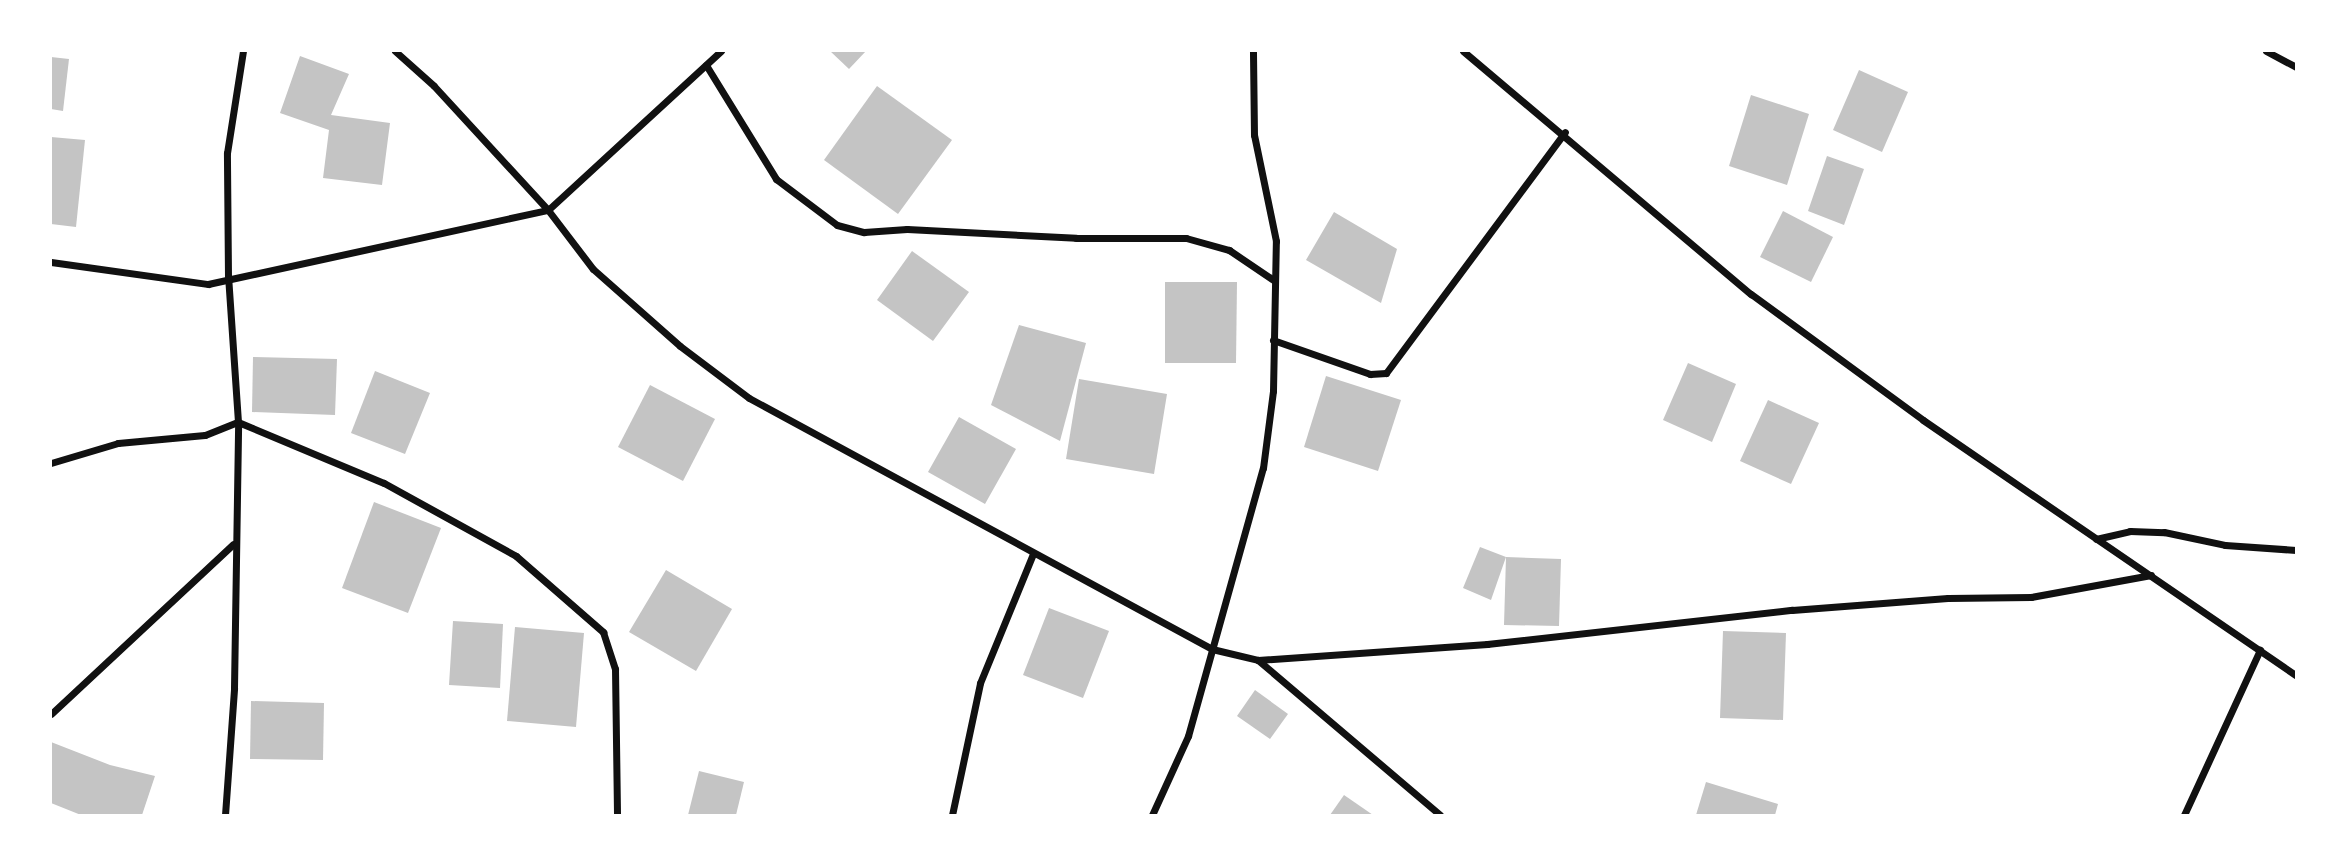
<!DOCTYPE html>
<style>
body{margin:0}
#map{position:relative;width:2347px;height:866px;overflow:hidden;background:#fff;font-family:Bitter,serif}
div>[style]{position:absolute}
.building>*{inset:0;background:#c4c4c4}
.minor>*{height:7px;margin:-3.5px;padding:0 3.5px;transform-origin:3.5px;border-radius:3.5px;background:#111}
span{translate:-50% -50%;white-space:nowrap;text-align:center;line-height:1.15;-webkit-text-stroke:7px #fff;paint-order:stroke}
.frame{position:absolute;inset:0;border:52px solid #fff;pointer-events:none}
</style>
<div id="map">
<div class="building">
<i style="clip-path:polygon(830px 51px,866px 51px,849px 69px)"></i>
<i style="clip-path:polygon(300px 56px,349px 74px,331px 115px,390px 123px,382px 185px,323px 178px,329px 130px,280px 113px)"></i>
<i style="clip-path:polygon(51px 57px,69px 59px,63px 111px,51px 109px)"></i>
<i style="clip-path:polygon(1859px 70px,1908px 92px,1882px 152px,1833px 130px)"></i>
<i style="clip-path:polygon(877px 86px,952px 140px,898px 214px,824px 160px)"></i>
<i style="clip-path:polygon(1751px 95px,1809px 114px,1787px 185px,1729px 166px)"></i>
<i style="clip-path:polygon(51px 137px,85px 140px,76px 227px,51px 224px)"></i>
<i style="clip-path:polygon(1827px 156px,1864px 169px,1844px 225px,1808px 211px)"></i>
<i style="clip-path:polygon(1783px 211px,1833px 237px,1811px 282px,1760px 257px)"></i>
<i style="clip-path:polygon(1334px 212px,1397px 249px,1381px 303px,1306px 260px)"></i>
<i style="clip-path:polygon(912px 251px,969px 292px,933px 341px,877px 300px)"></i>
<i style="clip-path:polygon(1165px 282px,1237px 282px,1236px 363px,1165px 363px)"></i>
<i style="clip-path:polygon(1019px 325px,1086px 343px,1060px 441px,991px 405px)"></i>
<i style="clip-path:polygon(253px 357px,337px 359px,335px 415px,252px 412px)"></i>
<i style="clip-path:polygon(1688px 363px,1736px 384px,1712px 442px,1663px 420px)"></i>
<i style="clip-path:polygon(375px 371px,430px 393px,405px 454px,351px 433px)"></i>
<i style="clip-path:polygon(1326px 376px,1401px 400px,1378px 471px,1304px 447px)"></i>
<i style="clip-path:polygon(1079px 379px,1167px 394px,1154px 474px,1066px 459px)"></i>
<i style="clip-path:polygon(650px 385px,715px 419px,683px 481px,618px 447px)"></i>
<i style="clip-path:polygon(1768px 400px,1819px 423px,1791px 484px,1740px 461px)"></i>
<i style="clip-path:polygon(959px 417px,1016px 449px,985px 504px,928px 472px)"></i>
<i style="clip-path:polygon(374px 502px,441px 528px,408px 613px,342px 588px)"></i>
<i style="clip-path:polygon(1480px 547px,1506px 557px,1491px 600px,1463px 588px)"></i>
<i style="clip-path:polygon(1506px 557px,1561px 559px,1559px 626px,1504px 625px)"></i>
<i style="clip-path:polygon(666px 570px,732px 609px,696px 671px,629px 632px)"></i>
<i style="clip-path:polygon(1049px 608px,1109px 631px,1083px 698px,1023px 675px)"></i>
<i style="clip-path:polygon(453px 621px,503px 624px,500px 688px,449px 685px)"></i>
<i style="clip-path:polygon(515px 627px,584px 633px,576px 727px,507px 721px)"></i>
<i style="clip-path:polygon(1723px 631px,1786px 633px,1783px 720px,1720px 718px)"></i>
<i style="clip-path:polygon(1255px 690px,1288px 714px,1270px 739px,1237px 716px)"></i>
<i style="clip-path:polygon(251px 701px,324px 703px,323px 760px,250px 759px)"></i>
<i style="clip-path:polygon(51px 742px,110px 765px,155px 776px,142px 815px,81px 815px,51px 803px)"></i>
<i style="clip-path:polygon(699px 771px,744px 782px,736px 815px,688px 815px)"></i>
<i style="clip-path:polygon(1706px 782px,1778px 804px,1775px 815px,1696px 815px)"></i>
<i style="clip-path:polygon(1344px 795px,1373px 815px,1330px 815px)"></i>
</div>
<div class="minor">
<i style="left:395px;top:51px;width:52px;rotate:41.9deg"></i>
<i style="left:434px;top:86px;width:168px;rotate:47.4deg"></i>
<i style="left:548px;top:210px;width:74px;rotate:52.7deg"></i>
<i style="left:593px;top:269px;width:116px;rotate:41.5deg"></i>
<i style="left:680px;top:346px;width:86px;rotate:37deg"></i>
<i style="left:749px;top:398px;width:527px;rotate:28.46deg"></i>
<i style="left:1212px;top:649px;width:47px;rotate:13.4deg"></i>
<i style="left:1258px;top:660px;width:230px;rotate:-4deg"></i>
<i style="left:1487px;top:644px;width:307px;rotate:-6.4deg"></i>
<i style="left:1792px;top:610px;width:156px;rotate:-4.4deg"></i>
<i style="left:1948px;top:598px;width:83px;rotate:-0.7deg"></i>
<i style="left:2031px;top:597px;width:122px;rotate:-10.4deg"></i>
<i style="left:1463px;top:51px;width:377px;rotate:40.2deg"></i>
<i style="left:1751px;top:294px;width:213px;rotate:36.2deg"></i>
<i style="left:1923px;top:420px;width:452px;rotate:34.4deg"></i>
<i style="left:2266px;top:51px;width:34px;rotate:28deg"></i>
<i style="left:706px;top:65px;width:134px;rotate:58.4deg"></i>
<i style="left:776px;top:179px;width:76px;rotate:37deg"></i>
<i style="left:837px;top:225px;width:28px;rotate:15deg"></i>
<i style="left:864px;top:232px;width:43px;rotate:-4deg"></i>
<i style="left:907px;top:229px;width:169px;rotate:3deg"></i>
<i style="left:1076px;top:238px;width:110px"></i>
<i style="left:1186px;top:238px;width:45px;rotate:15.6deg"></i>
<i style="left:1229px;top:250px;width:55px;rotate:34deg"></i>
<i style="left:51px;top:262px;width:159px;rotate:8deg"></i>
<i style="left:208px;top:284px;width:348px;rotate:-12.3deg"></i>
<i style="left:548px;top:210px;width:235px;rotate:-42.6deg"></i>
<i style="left:1273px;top:340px;width:103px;rotate:19.3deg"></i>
<i style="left:1370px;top:374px;width:16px;rotate:-4deg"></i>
<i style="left:1386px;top:373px;width:300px;rotate:-53.4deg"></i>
<i style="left:51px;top:463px;width:70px;rotate:-16.6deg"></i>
<i style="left:118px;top:443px;width:87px;rotate:-5.3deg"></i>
<i style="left:205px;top:435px;width:35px;rotate:-22deg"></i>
<i style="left:238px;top:422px;width:158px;rotate:22.7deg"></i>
<i style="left:384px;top:483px;width:151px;rotate:28.9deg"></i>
<i style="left:516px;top:556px;width:116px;rotate:41.1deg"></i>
<i style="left:603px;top:632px;width:39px;rotate:72deg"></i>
<i style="left:615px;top:669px;width:146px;rotate:89.2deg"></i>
<i style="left:2096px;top:539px;width:35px;rotate:-13deg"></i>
<i style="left:2130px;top:531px;width:34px;rotate:2deg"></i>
<i style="left:2164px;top:532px;width:62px;rotate:12deg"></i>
<i style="left:2225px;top:545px;width:71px;rotate:4deg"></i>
<i style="left:1258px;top:660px;width:239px;rotate:40.4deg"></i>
<i style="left:51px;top:714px;width:249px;rotate:-43deg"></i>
<i style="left:225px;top:815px;width:127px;rotate:-85.9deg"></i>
<i style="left:234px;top:688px;width:266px;rotate:-89.1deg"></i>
<i style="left:238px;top:422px;width:145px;rotate:-93.9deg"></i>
<i style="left:228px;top:277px;width:124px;rotate:-90.5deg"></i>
<i style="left:227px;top:153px;width:103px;rotate:-81.1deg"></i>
<i style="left:952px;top:815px;width:135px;rotate:-78deg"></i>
<i style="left:980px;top:683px;width:139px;rotate:-67.7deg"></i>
<i style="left:1152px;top:815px;width:87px;rotate:-65.5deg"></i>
<i style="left:1188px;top:736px;width:278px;rotate:-74.4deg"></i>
<i style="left:1263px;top:468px;width:78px;rotate:-82.6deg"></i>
<i style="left:1273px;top:391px;width:150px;rotate:-88.9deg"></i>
<i style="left:1276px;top:241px;width:108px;rotate:-101.7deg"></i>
<i style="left:1254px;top:135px;width:84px;rotate:-90.7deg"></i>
<i style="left:2184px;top:815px;width:182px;rotate:-65.3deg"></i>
</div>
<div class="frame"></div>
</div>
